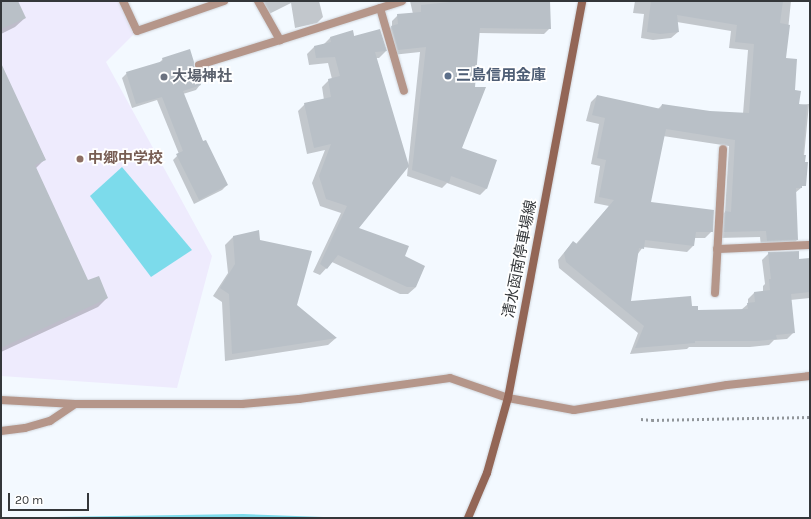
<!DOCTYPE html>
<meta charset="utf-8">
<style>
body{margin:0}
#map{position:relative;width:811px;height:519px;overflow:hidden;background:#f3f9ff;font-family:Karla,"Noto Sans JP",sans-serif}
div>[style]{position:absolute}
.education>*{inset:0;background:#eeebfd}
.water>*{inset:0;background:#7cdbeb}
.shadow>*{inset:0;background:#0003}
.building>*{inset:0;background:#b9c0c7}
.path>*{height:2.5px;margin-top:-1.25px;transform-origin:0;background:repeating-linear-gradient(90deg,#91969a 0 2px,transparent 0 5px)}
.roads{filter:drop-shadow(0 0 1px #d1d6dc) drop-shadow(0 0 1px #d1d6dc)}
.service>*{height:8px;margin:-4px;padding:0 4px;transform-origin:4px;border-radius:4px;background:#b5968a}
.minor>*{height:8px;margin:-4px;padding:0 4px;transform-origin:4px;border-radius:4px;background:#b5968a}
.secondary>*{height:8px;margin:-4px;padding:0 4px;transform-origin:4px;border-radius:4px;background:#936656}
.dots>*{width:11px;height:11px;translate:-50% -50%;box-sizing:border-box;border:2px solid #fff;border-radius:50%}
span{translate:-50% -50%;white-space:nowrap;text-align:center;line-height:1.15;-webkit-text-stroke:3.5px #fff;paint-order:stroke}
.service-label{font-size:15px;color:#4e5e75;font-weight:700}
.left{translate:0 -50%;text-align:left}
.worship-label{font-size:15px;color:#5b616d;font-weight:700}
.education-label{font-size:15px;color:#785e54;font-weight:700}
.street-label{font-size:15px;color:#34373a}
.frame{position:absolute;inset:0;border:2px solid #34373a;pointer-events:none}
.scale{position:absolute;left:8px;top:493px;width:81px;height:18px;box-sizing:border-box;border:2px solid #34373a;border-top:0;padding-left:5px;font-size:12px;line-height:14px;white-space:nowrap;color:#34373a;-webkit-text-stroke:3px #fff;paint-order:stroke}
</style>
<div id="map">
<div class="education">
<i style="clip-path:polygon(1px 1px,120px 1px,137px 31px,106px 62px,212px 256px,177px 388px,1px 376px)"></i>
</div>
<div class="water">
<i style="clip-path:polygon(122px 167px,192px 250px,151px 277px,90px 196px)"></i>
<i style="clip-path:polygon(243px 514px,351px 518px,37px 518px,53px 517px)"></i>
</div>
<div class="shadow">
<i style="clip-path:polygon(1px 1px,17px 1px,25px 18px,15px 27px,1px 34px)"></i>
<i style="clip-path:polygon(262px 1px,319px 1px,323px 17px,317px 23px,295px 28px,291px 3px,267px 15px)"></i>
<i style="clip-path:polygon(410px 1px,549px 1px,550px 28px,544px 34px,479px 33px,461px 149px,495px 161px,486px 189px,480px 195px,447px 183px,442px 188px,407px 176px,420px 52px,392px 55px,385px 33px,392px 26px,392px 21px,398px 15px,413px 14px)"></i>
<i style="clip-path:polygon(635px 1px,791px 1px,785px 59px,798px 105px,809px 104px,801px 188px,795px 193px,797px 240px,791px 246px,761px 247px,760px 237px,718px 238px,719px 218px,725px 212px,729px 146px,663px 136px,650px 203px,712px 231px,705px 238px,694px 238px,693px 246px,687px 252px,643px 247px,637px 255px,630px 302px,691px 307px,697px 311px,741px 310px,748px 304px,748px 299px,754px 293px,763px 292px,763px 286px,765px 284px,762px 260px,769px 253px,798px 260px,810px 259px,810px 298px,790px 300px,794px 332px,787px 339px,774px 340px,769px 345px,750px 347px,689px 347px,687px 349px,630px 354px,638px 333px,559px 268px,558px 260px,567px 249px,573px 242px,576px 244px,609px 206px,594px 203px,600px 166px,591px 164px,599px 124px,586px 121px,591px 102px,597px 96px,657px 110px,662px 105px,710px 112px,743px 114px,748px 50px,729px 48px,731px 31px,677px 22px,678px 32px,671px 38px,653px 40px,641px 38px,644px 14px,633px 13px)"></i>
<i style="clip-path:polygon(353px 32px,354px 37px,386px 51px,379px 58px,375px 58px,358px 229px,404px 257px,416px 287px,408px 294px,400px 294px,332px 262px,320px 275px,313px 272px,341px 213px,320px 206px,312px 183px,325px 150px,307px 154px,298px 111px,305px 104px,324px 100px,322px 87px,329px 80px,332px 79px,328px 63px,309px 65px,307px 54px,314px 47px,323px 45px,330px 38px)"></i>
<i style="clip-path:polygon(163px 59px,193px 67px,200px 85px,196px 90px,183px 94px,203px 142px,227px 185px,222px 190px,194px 204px,173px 160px,179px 154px,157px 100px,132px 108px,122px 78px,127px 73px,158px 64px)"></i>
<i style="clip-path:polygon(1px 66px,45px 159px,35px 169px,87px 281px,107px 298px,98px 307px,1px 352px)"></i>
<i style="clip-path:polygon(258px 232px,259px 241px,296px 305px,336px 338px,328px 345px,225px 361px,222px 302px,213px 296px,228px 273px,225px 245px,233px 237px)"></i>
</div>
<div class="building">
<i style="clip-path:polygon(1px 1px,18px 1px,26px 18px,1px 29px)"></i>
<i style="clip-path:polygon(460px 1px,550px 1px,551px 29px,480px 28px,475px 87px,486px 87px,462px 148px,497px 160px,487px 189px,451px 176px,449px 183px,412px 170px,426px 47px,398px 50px,391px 26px,398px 24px,397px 14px,421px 12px,421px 5px)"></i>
<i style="clip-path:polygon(651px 1px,783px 1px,780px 23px,790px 25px,786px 58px,797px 59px,795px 90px,801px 91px,799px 104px,807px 105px,803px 155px,806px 155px,805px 162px,808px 162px,806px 186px,802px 186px,802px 188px,796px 188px,798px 240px,767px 241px,766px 231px,724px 232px,725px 211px,731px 212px,735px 140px,666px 129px,651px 202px,714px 210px,713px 232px,696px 232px,694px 246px,645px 240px,644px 249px,639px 248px,631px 301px,691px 296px,692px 306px,698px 306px,698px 310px,748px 309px,747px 303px,755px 302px,754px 292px,770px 290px,769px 279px,771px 279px,768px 252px,799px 251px,799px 259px,810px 258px,810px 292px,791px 294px,795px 333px,776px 335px,777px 339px,757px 341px,695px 341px,695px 343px,635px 348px,644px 326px,566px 262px,564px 253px,573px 241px,577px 244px,614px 200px,599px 197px,606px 160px,597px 158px,605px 118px,592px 115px,597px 95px,661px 109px,662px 104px,710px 111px,749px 113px,754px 44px,735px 42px,737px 25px,677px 15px,679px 32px,660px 34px,647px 32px)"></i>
<i style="clip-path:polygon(380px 29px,387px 51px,375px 52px,409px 166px,359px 228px,409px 246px,405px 256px,425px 266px,416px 287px,407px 287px,338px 255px,327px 269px,320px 264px,347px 206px,326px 199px,319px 176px,331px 144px,314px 148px,304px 103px,331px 97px,328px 79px,340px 76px,335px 57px,316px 58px,314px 46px,331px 42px,330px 37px,353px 30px,354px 36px)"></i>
<i style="clip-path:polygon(190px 49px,194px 62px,194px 66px,197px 70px,201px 85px,183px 91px,203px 141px,206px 140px,228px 185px,199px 200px,176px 154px,183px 151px,162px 97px,136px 104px,126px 72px,163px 61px,162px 58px)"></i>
<i style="clip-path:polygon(1px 63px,46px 160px,35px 165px,88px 280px,99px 276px,108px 298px,1px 348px)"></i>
<i style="clip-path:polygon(259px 230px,260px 240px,312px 251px,297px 305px,337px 338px,232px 354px,229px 294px,220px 288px,235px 264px,233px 236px)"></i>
</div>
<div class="path">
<i style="left:641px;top:419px;width:11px;rotate:5deg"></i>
<i style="left:652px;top:420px;width:158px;rotate:-1.1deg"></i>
</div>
<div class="roads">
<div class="service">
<i style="left:199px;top:65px;width:85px;rotate:-17.2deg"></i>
<i style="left:1px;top:400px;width:74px;rotate:3.1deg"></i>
</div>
<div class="minor">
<i style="left:123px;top:1px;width:33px;rotate:65deg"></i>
<i style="left:137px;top:31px;width:92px;rotate:-19deg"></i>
<i style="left:258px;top:1px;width:45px;rotate:60.6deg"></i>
<i style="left:280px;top:40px;width:128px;rotate:-17.7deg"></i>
<i style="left:380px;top:8px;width:86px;rotate:73.9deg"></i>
<i style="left:717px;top:249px;width:93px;rotate:-2.5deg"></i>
<i style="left:715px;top:293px;width:144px;rotate:-86.8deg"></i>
<i style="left:1px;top:431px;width:24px;rotate:-7deg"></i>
<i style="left:25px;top:428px;width:26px;rotate:-16deg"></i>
<i style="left:50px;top:421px;width:30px;rotate:-34deg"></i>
<i style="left:75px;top:404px;width:167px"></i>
<i style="left:242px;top:404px;width:57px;rotate:-5deg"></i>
<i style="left:299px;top:399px;width:152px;rotate:-7.9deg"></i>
<i style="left:450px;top:378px;width:61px;rotate:19deg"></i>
<i style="left:508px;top:398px;width:67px;rotate:10.3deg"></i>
<i style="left:574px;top:410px;width:155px;rotate:-9.3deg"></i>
<i style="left:727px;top:385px;width:83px;rotate:-6.2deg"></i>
</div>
<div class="secondary">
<i style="left:468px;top:518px;width:49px;rotate:-67.1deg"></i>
<i style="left:487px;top:473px;width:78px;rotate:-74.4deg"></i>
<i style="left:508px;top:398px;width:404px;rotate:-79.4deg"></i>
</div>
</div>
<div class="dots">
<i style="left:448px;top:76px;background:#5c6f8a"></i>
<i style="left:164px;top:77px;background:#6b7280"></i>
<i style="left:80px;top:159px;background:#8d6e63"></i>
</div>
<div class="service-label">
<span class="left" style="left:456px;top:76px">三島信用金庫</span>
</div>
<div class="worship-label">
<span class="left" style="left:172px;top:77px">大場神社</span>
</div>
<div class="education-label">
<span class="left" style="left:88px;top:159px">中郷中学校</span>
</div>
<div class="street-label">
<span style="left:520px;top:259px;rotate:-79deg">清水函南停車場線</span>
</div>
<div class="frame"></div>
<div class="scale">20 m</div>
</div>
